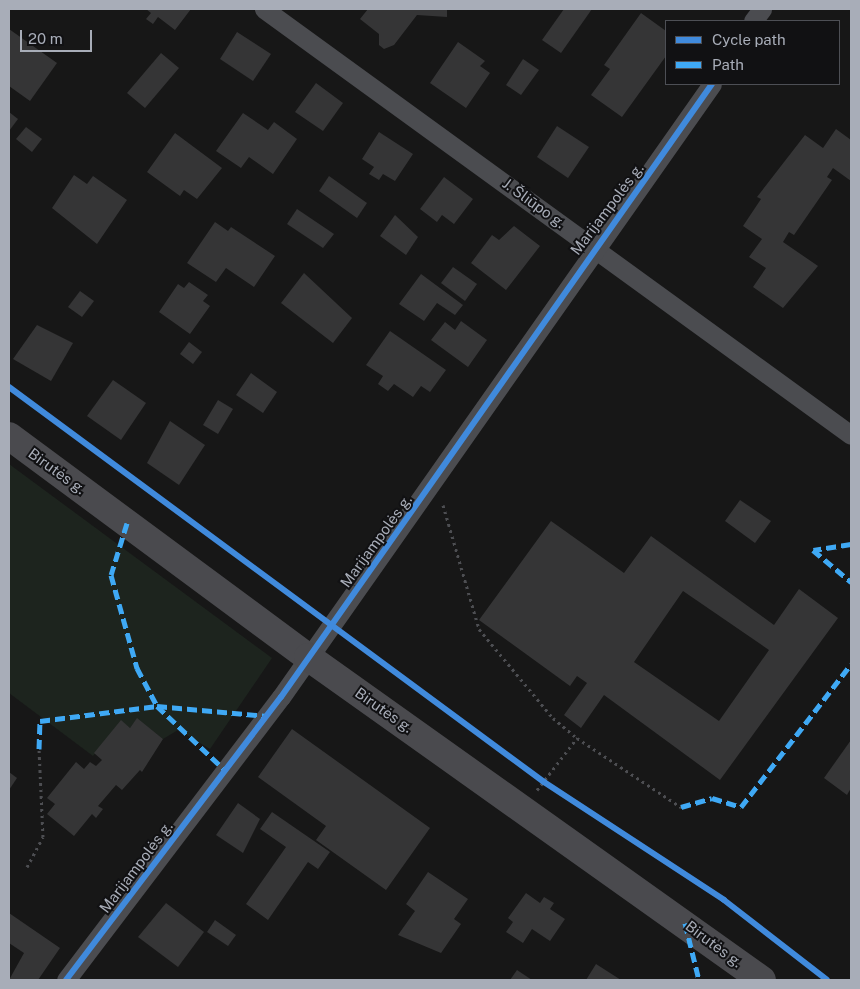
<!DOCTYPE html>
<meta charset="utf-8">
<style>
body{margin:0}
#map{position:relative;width:860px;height:989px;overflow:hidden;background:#171717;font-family:"Public Sans",sans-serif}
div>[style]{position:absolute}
.green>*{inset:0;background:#1d241e}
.building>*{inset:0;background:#353536}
.path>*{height:3px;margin-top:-1.5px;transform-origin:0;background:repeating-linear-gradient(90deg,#4d4e52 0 2.5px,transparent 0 6.5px)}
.street>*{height:19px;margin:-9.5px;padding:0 9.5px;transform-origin:9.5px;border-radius:9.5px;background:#4b4c50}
.secondary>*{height:28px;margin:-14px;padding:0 14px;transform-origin:14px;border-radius:14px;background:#4a4a4e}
.quiet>*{height:5px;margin-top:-2.5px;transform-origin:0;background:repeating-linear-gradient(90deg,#3fa9f5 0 10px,transparent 0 15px)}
.cycleway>*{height:6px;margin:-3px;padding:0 3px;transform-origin:3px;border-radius:3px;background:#408adc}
span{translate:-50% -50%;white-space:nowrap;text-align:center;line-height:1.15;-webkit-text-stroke:4px #111113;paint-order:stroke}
.street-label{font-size:15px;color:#a8adb8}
.frame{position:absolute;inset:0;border:10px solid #a8adb8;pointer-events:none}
.legend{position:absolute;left:665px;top:20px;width:175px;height:65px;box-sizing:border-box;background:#111113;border:1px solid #4d4f55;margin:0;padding:6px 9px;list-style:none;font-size:15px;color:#a8adb8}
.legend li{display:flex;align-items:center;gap:10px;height:25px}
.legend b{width:25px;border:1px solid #4d4f55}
.scale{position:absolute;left:20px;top:30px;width:72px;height:22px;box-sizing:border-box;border:2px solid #a8adb8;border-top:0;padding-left:6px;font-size:15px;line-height:18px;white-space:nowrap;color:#a8adb8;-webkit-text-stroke:4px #111113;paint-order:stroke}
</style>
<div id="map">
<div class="green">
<i style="clip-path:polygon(9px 464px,272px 658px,210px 749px,178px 730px,163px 739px,137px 719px,130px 728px,121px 721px,93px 756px,9px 693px)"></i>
</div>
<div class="building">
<i style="clip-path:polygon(146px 9px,191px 9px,175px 30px,158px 17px,153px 24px,146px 19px,151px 13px)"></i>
<i style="clip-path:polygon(368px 9px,447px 9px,447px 17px,417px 15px,394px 45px,384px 49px,379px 45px,379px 34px,360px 19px)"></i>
<i style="clip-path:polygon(564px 9px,592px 9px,561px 53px,542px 40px)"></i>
<i style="clip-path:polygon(641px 13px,666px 31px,666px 56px,622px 117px,591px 95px,610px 69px,604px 65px)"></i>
<i style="clip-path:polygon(9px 29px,57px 63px,30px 101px,9px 86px)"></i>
<i style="clip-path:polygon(237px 32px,271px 54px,253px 81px,220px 59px)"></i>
<i style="clip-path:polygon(458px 42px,485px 61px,480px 66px,490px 73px,466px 108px,430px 83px)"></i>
<i style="clip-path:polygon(161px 53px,179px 68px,145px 108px,127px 93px)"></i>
<i style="clip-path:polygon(523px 59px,539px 70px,521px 95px,506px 85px)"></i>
<i style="clip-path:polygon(316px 83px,343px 103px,323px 131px,295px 112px)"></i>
<i style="clip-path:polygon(9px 112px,18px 119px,9px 131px)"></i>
<i style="clip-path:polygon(243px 113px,268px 130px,274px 122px,297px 139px,273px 174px,249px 157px,241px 168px,216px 151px)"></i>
<i style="clip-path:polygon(557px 126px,589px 147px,568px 178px,537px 157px)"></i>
<i style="clip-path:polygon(26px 127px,42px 139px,32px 152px,16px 139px)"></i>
<i style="clip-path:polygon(836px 129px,851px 140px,851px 181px,833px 168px,827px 177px,832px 180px,794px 235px,789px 232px,783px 242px,818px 266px,783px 308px,753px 287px,766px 268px,749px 257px,762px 239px,743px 226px,761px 199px,757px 197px,805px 135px,823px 148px)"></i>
<i style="clip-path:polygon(379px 132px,413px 154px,395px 181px,383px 174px,379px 180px,369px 174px,374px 167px,362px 159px)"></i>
<i style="clip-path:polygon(175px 133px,222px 168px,197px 199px,184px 190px,180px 196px,147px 172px)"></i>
<i style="clip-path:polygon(74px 175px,87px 184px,93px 176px,127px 200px,97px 244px,52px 208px)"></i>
<i style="clip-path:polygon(329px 176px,367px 203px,357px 218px,319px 191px)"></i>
<i style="clip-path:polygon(444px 177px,473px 199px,454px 224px,442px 215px,437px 222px,420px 209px)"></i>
<i style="clip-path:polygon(297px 209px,334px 234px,323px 248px,287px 224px)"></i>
<i style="clip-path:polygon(395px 215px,418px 237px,406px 255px,380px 236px)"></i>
<i style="clip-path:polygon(215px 222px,228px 231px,231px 227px,275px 256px,254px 287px,226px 268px,216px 282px,187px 263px)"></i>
<i style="clip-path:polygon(514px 226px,540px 246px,506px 290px,471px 263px,492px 235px,499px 240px)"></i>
<i style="clip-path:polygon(453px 267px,477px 284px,465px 301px,441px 283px)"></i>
<i style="clip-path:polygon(304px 273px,352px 318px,333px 343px,281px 303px)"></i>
<i style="clip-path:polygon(421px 274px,463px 305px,455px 315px,437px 303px,424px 321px,399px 304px)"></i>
<i style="clip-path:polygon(189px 282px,208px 295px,203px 301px,210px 306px,190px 334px,159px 312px,178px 284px,184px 288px)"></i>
<i style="clip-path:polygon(80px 291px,94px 301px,82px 317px,68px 307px)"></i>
<i style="clip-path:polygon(461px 321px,487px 340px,468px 367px,431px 340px,445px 322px,455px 330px)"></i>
<i style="clip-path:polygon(37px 325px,73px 343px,51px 381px,13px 359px)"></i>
<i style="clip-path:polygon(390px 331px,446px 370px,430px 392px,421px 386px,413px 397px,394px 384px,388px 391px,378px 384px,383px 376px,366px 365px)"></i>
<i style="clip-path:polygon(189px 342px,202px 352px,193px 364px,180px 354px)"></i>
<i style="clip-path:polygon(251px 373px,277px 392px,263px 413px,236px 395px)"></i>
<i style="clip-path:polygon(113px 380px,146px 403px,121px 440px,87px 416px)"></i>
<i style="clip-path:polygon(218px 400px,233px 409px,218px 434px,203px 425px)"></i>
<i style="clip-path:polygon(170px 421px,205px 445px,179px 485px,147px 463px)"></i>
<i style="clip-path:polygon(740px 500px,771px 521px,755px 543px,725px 521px)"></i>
<i style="clip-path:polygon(evenodd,551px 521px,624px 573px,651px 536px,774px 625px,799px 589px,838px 618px,720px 780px,604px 695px,581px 728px,564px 715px,587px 683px,577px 676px,570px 686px,479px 620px,551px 521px,683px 591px,769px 650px,719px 721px,634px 662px,683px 591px)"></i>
<i style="clip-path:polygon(137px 718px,163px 739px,142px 772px,140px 770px,122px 790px,116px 785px,98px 806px,103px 809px,96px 818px,92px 814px,74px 836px,47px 814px,55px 804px,47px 798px,76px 762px,84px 769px,90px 762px,96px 766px,102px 760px,94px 753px,121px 720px,130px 728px)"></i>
<i style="clip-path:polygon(292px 729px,430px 828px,386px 890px,316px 840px,326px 826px,258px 777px)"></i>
<i style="clip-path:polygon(851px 740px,851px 788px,847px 795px,824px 778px)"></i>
<i style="clip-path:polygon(9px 772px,17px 778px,9px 790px)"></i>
<i style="clip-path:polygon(238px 803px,260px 819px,243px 853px,216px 835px)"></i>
<i style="clip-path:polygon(272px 812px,330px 852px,318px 869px,308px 862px,268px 920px,246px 904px,286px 847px,260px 829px)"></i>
<i style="clip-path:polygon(428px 872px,468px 899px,454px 919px,461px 924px,441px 953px,398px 935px,415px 911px,406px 904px)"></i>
<i style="clip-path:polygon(526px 893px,540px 903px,544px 897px,554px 903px,550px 909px,565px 919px,550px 941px,532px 929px,523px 943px,506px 932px,513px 922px,508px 918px)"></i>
<i style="clip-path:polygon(166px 903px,204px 932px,178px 967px,138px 937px)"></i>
<i style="clip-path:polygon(9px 913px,60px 948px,38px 980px,9px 980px,24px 953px,9px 943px)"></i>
<i style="clip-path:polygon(215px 920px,236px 935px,228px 946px,207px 932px)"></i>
<i style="clip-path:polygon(596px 964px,621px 980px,586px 980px)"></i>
<i style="clip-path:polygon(517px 970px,532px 980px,510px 980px)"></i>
</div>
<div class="path">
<i style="left:443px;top:505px;width:129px;rotate:73.8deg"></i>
<i style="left:479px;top:629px;width:116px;rotate:50.3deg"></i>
<i style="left:553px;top:718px;width:31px;rotate:40deg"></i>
<i style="left:537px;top:790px;width:66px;rotate:-52.4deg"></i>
<i style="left:577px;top:738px;width:125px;rotate:33.6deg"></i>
<i style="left:27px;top:867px;width:34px;rotate:-62deg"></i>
<i style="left:43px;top:837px;width:88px;rotate:-92.6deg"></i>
</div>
<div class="street">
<i style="left:264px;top:9px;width:725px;rotate:35.97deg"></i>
<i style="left:753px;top:21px;width:15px;rotate:-53deg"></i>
<i style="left:66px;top:980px;width:355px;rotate:-52.8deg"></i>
<i style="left:281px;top:697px;width:749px;rotate:-54.89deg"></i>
</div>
<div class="secondary">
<i style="left:9px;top:436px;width:372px;rotate:36.5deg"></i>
<i style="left:308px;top:657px;width:557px;rotate:35.43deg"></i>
</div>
<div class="quiet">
<i style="left:127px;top:523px;width:54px;rotate:107.1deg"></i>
<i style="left:111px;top:575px;width:97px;rotate:74.4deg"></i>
<i style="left:137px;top:668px;width:43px;rotate:62.2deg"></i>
<i style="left:157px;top:706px;width:93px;rotate:43.3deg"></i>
<i style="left:851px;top:544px;width:38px;rotate:171deg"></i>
<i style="left:813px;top:550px;width:50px;rotate:40.1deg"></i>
<i style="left:39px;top:749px;width:28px;rotate:-88deg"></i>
<i style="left:40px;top:721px;width:118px;rotate:-7.3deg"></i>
<i style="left:157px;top:706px;width:110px;rotate:5.2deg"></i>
<i style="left:681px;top:807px;width:32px;rotate:-16deg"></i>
<i style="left:712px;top:798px;width:30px;rotate:17deg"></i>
<i style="left:741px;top:807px;width:180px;rotate:-52.4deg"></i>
<i style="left:685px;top:923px;width:59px;rotate:76.2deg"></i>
</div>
<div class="cycleway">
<i style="left:9px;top:387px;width:665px;rotate:36.44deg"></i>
<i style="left:544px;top:782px;width:215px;rotate:33.2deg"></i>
<i style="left:724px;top:900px;width:130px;rotate:37.8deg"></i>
<i style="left:66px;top:980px;width:355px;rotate:-52.8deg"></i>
<i style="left:281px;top:697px;width:749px;rotate:-54.89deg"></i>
</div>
<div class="street-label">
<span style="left:534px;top:203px;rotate:36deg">J. Šliūpo g.</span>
<span style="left:607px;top:209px;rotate:-53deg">Marijampolės g.</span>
<span style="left:57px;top:471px;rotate:36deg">Birutės g.</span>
<span style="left:376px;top:541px;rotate:-54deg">Marijampolės g.</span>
<span style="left:384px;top:710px;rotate:35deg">Birutės g.</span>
<span style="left:136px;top:867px;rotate:-53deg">Marijampolės g.</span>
<span style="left:714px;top:944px;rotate:37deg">Birutės g.</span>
</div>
<div class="frame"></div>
<ul class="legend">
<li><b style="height:6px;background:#408adc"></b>Cycle path</li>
<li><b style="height:6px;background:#3fa9f5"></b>Path</li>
</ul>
<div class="scale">20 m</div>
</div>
